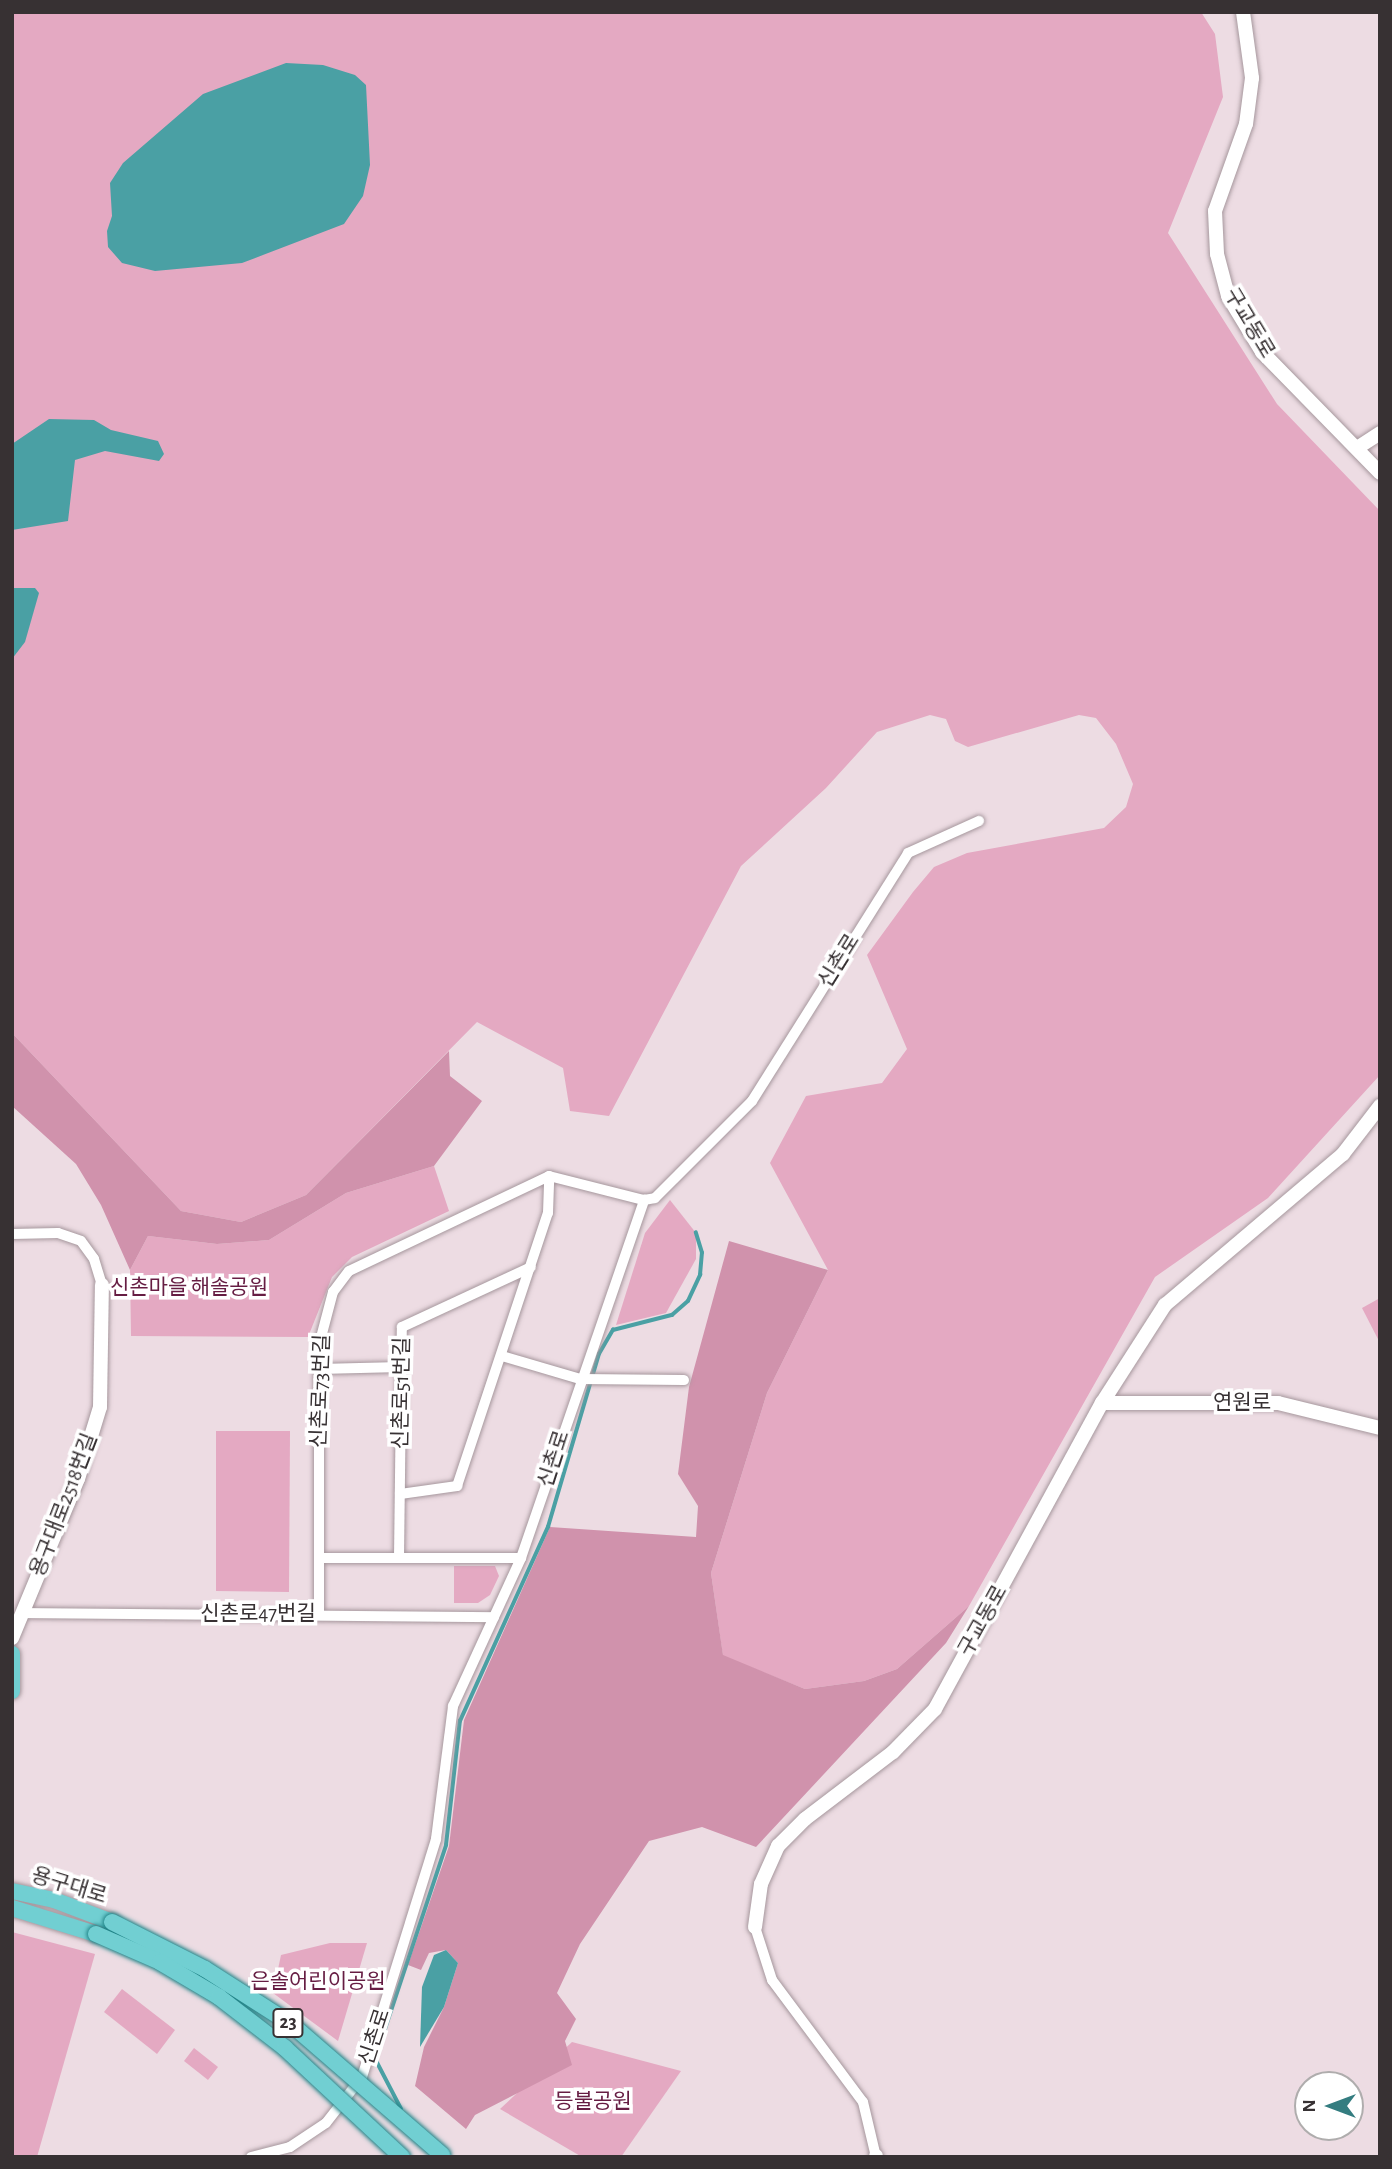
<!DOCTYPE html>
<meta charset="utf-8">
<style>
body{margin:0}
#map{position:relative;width:1392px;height:2169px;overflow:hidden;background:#eddce3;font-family:"Alegreya Sans","Noto Sans KR",sans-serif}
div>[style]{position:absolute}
.green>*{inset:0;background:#e4a9c2}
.forest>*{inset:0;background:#d092ac}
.water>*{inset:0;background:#4aa0a4}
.stream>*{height:3.5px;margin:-1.75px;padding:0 1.75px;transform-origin:1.75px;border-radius:1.75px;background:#4aa0a4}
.roads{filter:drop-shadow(0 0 2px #a6979d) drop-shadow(0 0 2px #a6979d)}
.street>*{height:10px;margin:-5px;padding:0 5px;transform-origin:5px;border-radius:5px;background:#fff}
.secondary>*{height:14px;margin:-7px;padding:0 7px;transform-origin:7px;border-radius:7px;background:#fff}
.primary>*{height:16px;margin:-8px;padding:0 8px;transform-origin:8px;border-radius:8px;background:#71cfd2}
.bridges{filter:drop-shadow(0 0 2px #208387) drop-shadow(0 0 2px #208387)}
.primary-bridge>*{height:16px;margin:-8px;padding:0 8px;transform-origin:8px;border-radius:8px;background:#71cfd2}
span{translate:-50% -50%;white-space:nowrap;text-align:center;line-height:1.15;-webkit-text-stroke:7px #fff;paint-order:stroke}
.shield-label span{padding:2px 5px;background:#fff;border:2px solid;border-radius:5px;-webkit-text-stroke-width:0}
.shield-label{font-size:19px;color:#373133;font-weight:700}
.street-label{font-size:21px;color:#373133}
.park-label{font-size:21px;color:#661d43}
.frame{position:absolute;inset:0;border:14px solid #373133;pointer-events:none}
.north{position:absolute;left:1294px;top:2071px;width:70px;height:70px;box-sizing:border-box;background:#fff;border:2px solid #afadad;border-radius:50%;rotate:270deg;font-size:19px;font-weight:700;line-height:28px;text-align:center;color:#373133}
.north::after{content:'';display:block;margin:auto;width:24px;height:32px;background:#347d80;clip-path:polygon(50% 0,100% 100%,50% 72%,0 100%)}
</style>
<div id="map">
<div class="green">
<i style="clip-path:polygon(12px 12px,1201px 12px,1215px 34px,1223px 97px,1168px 233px,1277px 404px,1380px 511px,1380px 1075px,1268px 1198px,1155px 1277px,969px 1606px,897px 1669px,864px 1681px,805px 1689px,723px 1656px,711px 1573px,767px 1393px,828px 1270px,770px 1163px,806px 1096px,882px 1083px,907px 1049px,867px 955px,913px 892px,934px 867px,967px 853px,1104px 828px,1126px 807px,1133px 784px,1116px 744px,1096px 718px,1079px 715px,968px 747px,955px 741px,946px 719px,930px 715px,877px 732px,826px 788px,741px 866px,609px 1116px,570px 1111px,563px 1068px,477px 1022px,306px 1195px,241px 1222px,181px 1211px,12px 1033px)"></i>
<i style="clip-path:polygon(434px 1166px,449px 1211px,352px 1257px,332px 1277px,308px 1337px,131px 1336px,130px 1270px,148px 1236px,217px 1244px,269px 1240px,346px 1193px)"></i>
<i style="clip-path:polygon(670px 1200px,696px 1233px,696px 1259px,666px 1313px,616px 1325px,645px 1233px)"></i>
<i style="clip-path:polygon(1380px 1298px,1380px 1343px,1362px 1308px)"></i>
<i style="clip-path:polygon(216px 1431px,290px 1431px,289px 1592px,216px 1591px)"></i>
<i style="clip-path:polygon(454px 1566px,495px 1566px,499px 1576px,490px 1595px,478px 1603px,454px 1603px)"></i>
<i style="clip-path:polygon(12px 1932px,95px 1954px,37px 2157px,12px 2157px)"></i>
<i style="clip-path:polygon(330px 1943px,367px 1943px,338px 2041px,273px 1993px,281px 1955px)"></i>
<i style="clip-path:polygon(122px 1989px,175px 2030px,157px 2054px,104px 2012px)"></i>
<i style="clip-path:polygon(572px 2042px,681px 2071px,621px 2157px,582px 2157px,500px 2109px)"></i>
<i style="clip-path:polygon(194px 2048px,218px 2067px,208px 2080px,184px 2061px)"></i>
</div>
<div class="forest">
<i style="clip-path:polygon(12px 1033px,181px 1211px,241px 1222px,306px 1195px,449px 1051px,450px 1076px,482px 1101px,434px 1166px,346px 1193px,269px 1240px,217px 1244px,148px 1236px,130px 1270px,101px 1205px,76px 1164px,12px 1106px)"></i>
<i style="clip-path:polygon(729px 1241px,828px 1270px,767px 1393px,711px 1573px,723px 1655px,805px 1689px,864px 1681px,897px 1669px,969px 1606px,946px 1643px,756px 1847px,702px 1827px,649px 1841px,580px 1944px,557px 1993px,576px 2019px,565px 2041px,572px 2065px,475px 2115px,466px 2129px,415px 2086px,424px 2047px,444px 2007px,458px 1963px,446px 1950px,429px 1953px,421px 1970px,408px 1965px,449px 1846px,464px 1720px,550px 1527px,696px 1537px,698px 1506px,678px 1474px,689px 1387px)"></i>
</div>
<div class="water">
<i style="clip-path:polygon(286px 63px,323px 65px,355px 75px,366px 85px,370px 165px,363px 196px,344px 224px,242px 263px,155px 271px,122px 263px,108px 247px,107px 231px,112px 216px,110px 183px,123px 163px,203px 94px)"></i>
<i style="clip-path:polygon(49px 419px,94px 420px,111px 430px,158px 441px,164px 454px,159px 461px,105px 451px,75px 460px,68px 521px,12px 530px,12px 444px)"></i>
<i style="clip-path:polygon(12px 588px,35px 588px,39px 593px,25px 642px,12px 659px)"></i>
<i style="clip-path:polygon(446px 1950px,458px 1963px,444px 2007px,420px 2047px,422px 1987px,434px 1955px)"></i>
</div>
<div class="stream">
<i style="left:401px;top:2109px;width:56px;rotate:-117.5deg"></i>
<i style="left:375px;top:2059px;width:225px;rotate:-71.6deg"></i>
<i style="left:446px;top:1845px;width:125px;rotate:-83.6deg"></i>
<i style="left:460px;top:1721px;width:213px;rotate:-65.6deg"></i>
<i style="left:548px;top:1527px;width:180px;rotate:-73.6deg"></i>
<i style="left:599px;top:1354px;width:28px;rotate:-60deg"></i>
<i style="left:613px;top:1330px;width:61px;rotate:-14.3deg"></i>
<i style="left:672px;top:1315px;width:21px;rotate:-41deg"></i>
<i style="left:688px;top:1301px;width:29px;rotate:-65deg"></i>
<i style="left:700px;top:1275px;width:22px;rotate:-85deg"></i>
<i style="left:702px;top:1253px;width:21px;rotate:-107deg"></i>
</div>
<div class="roads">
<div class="street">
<i style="left:12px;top:1234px;width:46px;rotate:-1.2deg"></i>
<i style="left:58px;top:1233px;width:24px;rotate:19deg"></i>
<i style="left:81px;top:1241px;width:22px;rotate:54deg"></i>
<i style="left:94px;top:1259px;width:27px;rotate:73deg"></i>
<i style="left:502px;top:1356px;width:81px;rotate:16.4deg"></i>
<i style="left:580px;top:1379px;width:104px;rotate:0.6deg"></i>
<i style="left:319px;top:1369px;width:82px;rotate:-1.4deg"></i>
<i style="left:400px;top:1494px;width:58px;rotate:-8deg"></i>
<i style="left:457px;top:1486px;width:288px;rotate:-71.6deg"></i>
<i style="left:548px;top:1213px;width:37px;rotate:-88deg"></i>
<i style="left:319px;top:1558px;width:202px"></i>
<i style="left:399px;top:1558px;width:231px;rotate:-89.3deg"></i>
<i style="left:402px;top:1327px;width:142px;rotate:-24.9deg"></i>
<i style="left:22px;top:1613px;width:472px;rotate:0.5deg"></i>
<i style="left:319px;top:1614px;width:269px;rotate:-90deg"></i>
<i style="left:319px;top:1345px;width:55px;rotate:-75.2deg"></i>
<i style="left:333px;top:1292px;width:26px;rotate:-53deg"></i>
<i style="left:349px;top:1271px;width:221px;rotate:-25.4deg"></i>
<i style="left:549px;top:1176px;width:98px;rotate:14.2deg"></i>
<i style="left:644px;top:1200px;width:11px;rotate:-10deg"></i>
<i style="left:655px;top:1198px;width:137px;rotate:-45deg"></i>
<i style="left:752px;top:1101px;width:293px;rotate:-57.8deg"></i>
<i style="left:908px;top:853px;width:78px;rotate:-24.3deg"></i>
<i style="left:755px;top:1927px;width:56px;rotate:72.2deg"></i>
<i style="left:772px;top:1980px;width:152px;rotate:53.3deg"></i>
<i style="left:863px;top:2102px;width:57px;rotate:76.7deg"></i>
<i style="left:251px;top:2157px;width:40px;rotate:-14.4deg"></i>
<i style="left:290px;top:2147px;width:43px;rotate:-33.7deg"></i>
<i style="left:326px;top:2123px;width:58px;rotate:-52deg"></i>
<i style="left:362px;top:2077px;width:249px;rotate:-72.7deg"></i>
<i style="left:436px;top:1839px;width:134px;rotate:-82.7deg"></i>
<i style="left:453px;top:1706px;width:163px;rotate:-65.3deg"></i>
<i style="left:521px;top:1558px;width:379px;rotate:-71deg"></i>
</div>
<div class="secondary">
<i style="left:1243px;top:12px;width:67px;rotate:82.2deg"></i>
<i style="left:1252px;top:78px;width:46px;rotate:97.4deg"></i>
<i style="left:1246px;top:124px;width:92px;rotate:109.6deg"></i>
<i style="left:1215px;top:211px;width:43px;rotate:87.3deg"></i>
<i style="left:1217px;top:254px;width:43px;rotate:75.3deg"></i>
<i style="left:1228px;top:296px;width:66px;rotate:58.7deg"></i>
<i style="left:1262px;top:352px;width:169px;rotate:45.7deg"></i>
<i style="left:1357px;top:448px;width:27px;rotate:-33deg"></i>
<i style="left:1102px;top:1403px;width:176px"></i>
<i style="left:1278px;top:1403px;width:105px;rotate:13.8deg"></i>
<i style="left:12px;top:1638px;width:172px;rotate:-67.5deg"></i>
<i style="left:78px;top:1479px;width:75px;rotate:-73deg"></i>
<i style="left:100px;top:1407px;width:122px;rotate:-89.1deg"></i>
<i style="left:755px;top:1927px;width:43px;rotate:-82.1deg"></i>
<i style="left:761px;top:1884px;width:42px;rotate:-65.9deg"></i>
<i style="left:778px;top:1846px;width:38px;rotate:-45deg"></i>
<i style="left:805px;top:1819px;width:111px;rotate:-37.3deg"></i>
<i style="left:893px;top:1752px;width:60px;rotate:-45.7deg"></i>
<i style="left:935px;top:1709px;width:349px;rotate:-61.4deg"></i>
<i style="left:1102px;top:1403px;width:117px;rotate:-57.3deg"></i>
<i style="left:1165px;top:1305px;width:233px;rotate:-40.3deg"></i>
<i style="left:1343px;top:1154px;width:61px;rotate:-52.4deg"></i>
<i style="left:876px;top:2157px;width:1px;rotate:-90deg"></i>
</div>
<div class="primary">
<i style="left:12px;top:1654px;width:37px;rotate:90deg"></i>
<i style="left:12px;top:1891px;width:43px;rotate:12.1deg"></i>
<i style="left:54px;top:1900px;width:62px;rotate:20.8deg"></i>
<i style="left:12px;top:1908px;width:88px;rotate:17.2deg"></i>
</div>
</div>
<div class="bridges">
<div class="primary-bridge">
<i style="left:112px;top:1922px;width:104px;rotate:26.8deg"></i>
<i style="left:205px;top:1969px;width:102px;rotate:32.6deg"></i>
<i style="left:291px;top:2024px;width:200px;rotate:40.9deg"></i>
<i style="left:96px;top:1934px;width:70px;rotate:23.6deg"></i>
<i style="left:160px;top:1962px;width:69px;rotate:30.7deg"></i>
<i style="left:219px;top:1997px;width:83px;rotate:37.7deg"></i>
<i style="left:285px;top:2048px;width:160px;rotate:43deg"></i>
</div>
</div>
<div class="shield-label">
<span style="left:288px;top:2023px">23</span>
</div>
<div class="street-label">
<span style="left:1249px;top:323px;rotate:59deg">구교동로</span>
<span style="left:839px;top:961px;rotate:-58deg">신촌로</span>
<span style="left:321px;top:1391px;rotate:-88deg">신촌로73번길</span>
<span style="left:402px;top:1393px;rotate:-89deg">신촌로51번길</span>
<span style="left:1242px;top:1403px">연원로</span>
<span style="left:554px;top:1459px;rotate:-72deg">신촌로</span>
<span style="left:64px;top:1505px;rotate:-69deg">용구대로2518번길</span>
<span style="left:258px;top:1614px">신촌로47번길</span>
<span style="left:983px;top:1621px;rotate:-61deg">구교동로</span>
<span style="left:69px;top:1886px;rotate:17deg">용구대로</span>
<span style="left:375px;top:2037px;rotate:-72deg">신촌로</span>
</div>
<div class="park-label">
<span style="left:189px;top:1288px">신촌마을 해솔공원</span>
<span style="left:318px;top:1982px">은솔어린이공원</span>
<span style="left:593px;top:2102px">등불공원</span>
</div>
<div class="frame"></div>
<div class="north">N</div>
</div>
